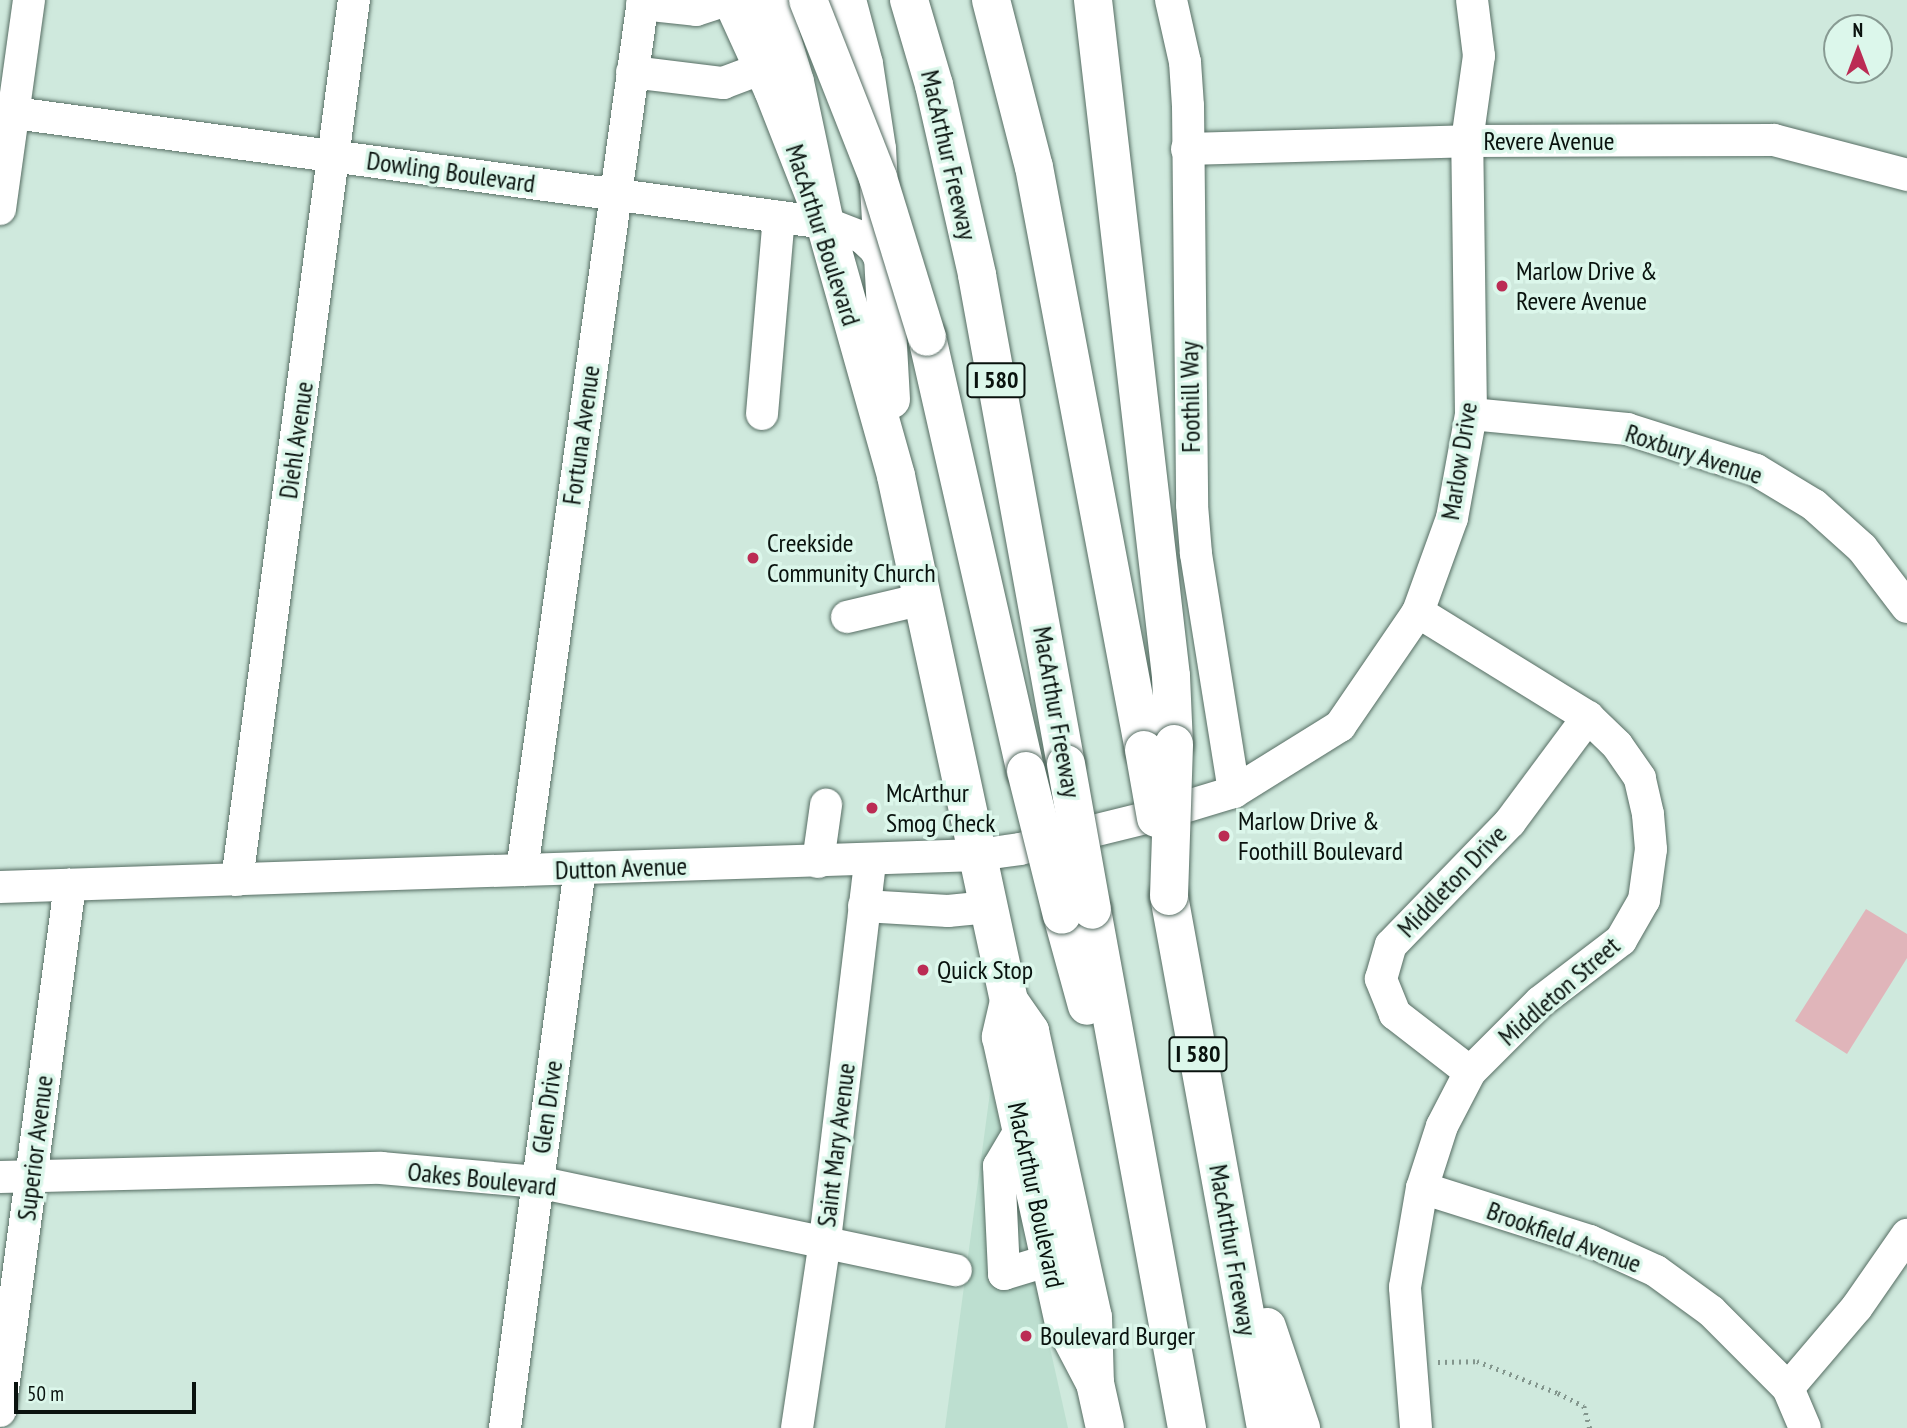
<!DOCTYPE html>
<style>
body{margin:0}
#map{position:relative;width:1907px;height:1428px;overflow:hidden;background:#cfe9dd;font-family:"PT Sans Narrow",sans-serif}
div>[style]{position:absolute}
.built>*{inset:0;background:#bddfd0}
.green>*{inset:0;background:#e0b5ba}
.path>*{height:4.5px;margin-top:-2.25px;transform-origin:0;background:repeating-linear-gradient(90deg,#83968d 0 2px,transparent 0 7px)}
.roads{filter:drop-shadow(0 0 2px #566d63) drop-shadow(0 0 2px #566d63)}
.minor>*{height:32px;margin:-16px;padding:0 16px;transform-origin:16px;border-radius:16px;background:#fff}
.major>*{height:38px;margin:-19px;padding:0 19px;transform-origin:19px;border-radius:19px;background:#fff}
.highway>*{height:38px;margin:-19px;padding:0 19px;transform-origin:19px;border-radius:19px;background:#fff}
.bridges{filter:drop-shadow(0 0 2px #566d63) drop-shadow(0 0 2px #566d63)}
.highway-bridge>*{height:38px;margin:-19px;padding:0 19px;transform-origin:19px;border-radius:19px;background:#fff}
.dots>*{width:19px;height:19px;translate:-50% -50%;box-sizing:border-box;border:4px solid #dcf7eb;border-radius:50%}
span{translate:-50% -50%;white-space:nowrap;text-align:center;line-height:1.15;-webkit-text-stroke:7px #dcf7eb;paint-order:stroke}
.shield-label span{padding:2px 5px;background:#dcf7eb;border:2px solid;border-radius:5px;-webkit-text-stroke-width:0}
.shield-label{font-size:24px;color:#09120e;font-weight:700}
.street-label{font-size:26px;color:#09120e}
.poi-label{font-size:26px;color:#09120e}
.left{translate:0 -50%;text-align:left}
.north{position:absolute;left:1823px;top:14px;width:70px;height:70px;box-sizing:border-box;background:#dcf7eb;border:2px solid #889b93;border-radius:50%;rotate:0deg;font-size:19px;font-weight:700;line-height:28px;text-align:center;color:#09120e}
.north::after{content:'';display:block;margin:auto;width:24px;height:32px;background:#bb2c54;clip-path:polygon(50% 0,100% 100%,50% 72%,0 100%)}
.scale{position:absolute;left:14px;top:1382px;width:182px;height:32px;box-sizing:border-box;border:4px solid #09120e;border-top:0;padding-left:9px;font-size:21px;line-height:24px;white-space:nowrap;color:#09120e;-webkit-text-stroke:5px #dcf7eb;paint-order:stroke}
</style>
<div id="map">
<div class="built">
<i style="clip-path:polygon(991px 1085px,1068px 1428px,945px 1428px)"></i>
</div>
<div class="green">
<i style="clip-path:polygon(1866px 909px,1907px 934px,1907px 958px,1847px 1054px,1795px 1021px)"></i>
</div>
<div class="path">
<i style="left:1438px;top:1362px;width:39px;rotate:-1deg"></i>
<i style="left:1477px;top:1361px;width:87px;rotate:21.6deg"></i>
<i style="left:1558px;top:1393px;width:29px;rotate:27deg"></i>
<i style="left:1584px;top:1406px;width:23px;rotate:75deg"></i>
</div>
<div class="roads">
<div class="minor">
<i style="left:1171px;top:0;width:64px;rotate:77.3deg"></i>
<i style="left:1185px;top:62px;width:44px;rotate:86.1deg"></i>
<i style="left:1188px;top:106px;width:399px;rotate:89.4deg"></i>
<i style="left:1192px;top:505px;width:49px;rotate:85.3deg"></i>
<i style="left:1196px;top:554px;width:241px;rotate:80.9deg"></i>
<i style="left:642px;top:4px;width:54px;rotate:6.3deg"></i>
<i style="left:696px;top:10px;width:32px;rotate:-18deg"></i>
<i style="left:632px;top:72px;width:92px;rotate:6.9deg"></i>
<i style="left:723px;top:83px;width:43px;rotate:-20.6deg"></i>
<i style="left:0;top:111px;width:833px;rotate:7.73deg"></i>
<i style="left:825px;top:223px;width:40px;rotate:21deg"></i>
<i style="left:862px;top:237px;width:18px;rotate:43deg"></i>
<i style="left:875px;top:249px;width:20px;rotate:63deg"></i>
<i style="left:1187px;top:149px;width:280px;rotate:-1.6deg"></i>
<i style="left:1467px;top:141px;width:307px;rotate:-0.2deg"></i>
<i style="left:1774px;top:140px;width:138px;rotate:14.7deg"></i>
<i style="left:0;top:209px;width:211px;rotate:-82.1deg"></i>
<i style="left:762px;top:414px;width:198px;rotate:-85.1deg"></i>
<i style="left:1471px;top:414px;width:157px;rotate:5.5deg"></i>
<i style="left:1627px;top:429px;width:135px;rotate:17.6deg"></i>
<i style="left:1756px;top:470px;width:68px;rotate:31.1deg"></i>
<i style="left:1814px;top:505px;width:64px;rotate:41.9deg"></i>
<i style="left:1862px;top:548px;width:74px;rotate:52.7deg"></i>
<i style="left:847px;top:617px;width:78px;rotate:-13.3deg"></i>
<i style="left:818px;top:862px;width:58px;rotate:-82deg"></i>
<i style="left:522px;top:870px;width:878px;rotate:-82.08deg"></i>
<i style="left:237px;top:880px;width:888px;rotate:-82.43deg"></i>
<i style="left:0;top:887px;width:979px;rotate:-1.87deg"></i>
<i style="left:978px;top:855px;width:42px;rotate:-8.1deg"></i>
<i style="left:1020px;top:849px;width:145px;rotate:-13.9deg"></i>
<i style="left:1161px;top:814px;width:76px;rotate:-16.8deg"></i>
<i style="left:1234px;top:792px;width:125px;rotate:-31.9deg"></i>
<i style="left:1340px;top:726px;width:138px;rotate:-55.6deg"></i>
<i style="left:1418px;top:612px;width:100px;rotate:-70.1deg"></i>
<i style="left:1452px;top:518px;width:106px;rotate:-79.6deg"></i>
<i style="left:1471px;top:414px;width:273px;rotate:-90.8deg"></i>
<i style="left:1467px;top:141px;width:86px;rotate:-82deg"></i>
<i style="left:1479px;top:56px;width:56px;rotate:-97.1deg"></i>
<i style="left:864px;top:906px;width:84px;rotate:3.4deg"></i>
<i style="left:948px;top:911px;width:41px;rotate:-5.6deg"></i>
<i style="left:1470px;top:1072px;width:95px;rotate:-142.3deg"></i>
<i style="left:1395px;top:1014px;width:38px;rotate:-112deg"></i>
<i style="left:1381px;top:979px;width:35px;rotate:-74deg"></i>
<i style="left:1391px;top:945px;width:171px;rotate:-45.9deg"></i>
<i style="left:1510px;top:822px;width:131px;rotate:-53.4deg"></i>
<i style="left:1021px;top:1129px;width:43px;rotate:120.7deg"></i>
<i style="left:999px;top:1166px;width:108px;rotate:87.3deg"></i>
<i style="left:1004px;top:1274px;width:48px;rotate:-16.9deg"></i>
<i style="left:0;top:1177px;width:381px;rotate:-1.4deg"></i>
<i style="left:381px;top:1168px;width:157px;rotate:5.1deg"></i>
<i style="left:537px;top:1182px;width:428px;rotate:11.9deg"></i>
<i style="left:1422px;top:1188px;width:176px;rotate:17.5deg"></i>
<i style="left:1590px;top:1241px;width:72px;rotate:24.4deg"></i>
<i style="left:1656px;top:1271px;width:68px;rotate:36deg"></i>
<i style="left:1711px;top:1311px;width:109px;rotate:45deg"></i>
<i style="left:1788px;top:1388px;width:43px;rotate:67deg"></i>
<i style="left:1788px;top:1388px;width:106px;rotate:-49.6deg"></i>
<i style="left:1857px;top:1307px;width:88px;rotate:-55.2deg"></i>
<i style="left:0;top:1411px;width:531px;rotate:-82.42deg"></i>
<i style="left:505px;top:1428px;width:564px;rotate:-82.36deg"></i>
<i style="left:797px;top:1428px;width:190px;rotate:-81.5deg"></i>
<i style="left:825px;top:1240px;width:382px;rotate:-83.2deg"></i>
<i style="left:1416px;top:1428px;width:141px;rotate:-94.5deg"></i>
<i style="left:1405px;top:1287px;width:100px;rotate:-80.3deg"></i>
<i style="left:1422px;top:1188px;width:65px;rotate:-72.1deg"></i>
<i style="left:1442px;top:1126px;width:61px;rotate:-62.6deg"></i>
<i style="left:1470px;top:1072px;width:99px;rotate:-45deg"></i>
<i style="left:1540px;top:1002px;width:102px;rotate:-37.4deg"></i>
<i style="left:1621px;top:940px;width:46px;rotate:-60.1deg"></i>
<i style="left:1644px;top:900px;width:51px;rotate:-82.2deg"></i>
<i style="left:1651px;top:849px;width:35px;rotate:-95deg"></i>
<i style="left:1648px;top:814px;width:37px;rotate:-103deg"></i>
<i style="left:1640px;top:778px;width:40px;rotate:-124.9deg"></i>
<i style="left:1617px;top:745px;width:40px;rotate:-136deg"></i>
<i style="left:1588px;top:717px;width:200px;rotate:-148.3deg"></i>
</div>
<div class="major">
<i style="left:732px;top:0;width:99px;rotate:65.5deg"></i>
<i style="left:773px;top:90px;width:143px;rotate:68.6deg"></i>
<i style="left:825px;top:223px;width:263px;rotate:74.3deg"></i>
<i style="left:896px;top:476px;width:537px;rotate:77.85deg"></i>
<i style="left:1009px;top:1001px;width:37px;rotate:103deg"></i>
<i style="left:1001px;top:1037px;width:294px;rotate:77.6deg"></i>
<i style="left:1064px;top:1324px;width:67px;rotate:62.3deg"></i>
<i style="left:847px;top:0;width:66px;rotate:75.1deg"></i>
<i style="left:864px;top:64px;width:86px;rotate:81.3deg"></i>
<i style="left:877px;top:149px;width:251px;rotate:86.8deg"></i>
<i style="left:1009px;top:1001px;width:37px;rotate:55deg"></i>
<i style="left:1030px;top:1031px;width:293px;rotate:77.6deg"></i>
<i style="left:1093px;top:1317px;width:66px;rotate:88.3deg"></i>
<i style="left:1095px;top:1383px;width:46px;rotate:77.5deg"></i>
</div>
<div class="highway">
<i style="left:770px;top:0;width:86px;rotate:73deg"></i>
<i style="left:795px;top:82px;width:144px;rotate:78deg"></i>
<i style="left:909px;top:0;width:89px;rotate:73.6deg"></i>
<i style="left:934px;top:85px;width:195px;rotate:77.2deg"></i>
<i style="left:977px;top:275px;width:497px;rotate:79.7deg"></i>
<i style="left:991px;top:0;width:172px;rotate:75.6deg"></i>
<i style="left:1034px;top:167px;width:593px;rotate:79.32deg"></i>
<i style="left:1093px;top:0;width:680px;rotate:83.42deg"></i>
<i style="left:1171px;top:676px;width:68px;rotate:87.5deg"></i>
<i style="left:927px;top:337px;width:445px;rotate:77.2deg"></i>
<i style="left:1169px;top:896px;width:541px;rotate:79.67deg"></i>
<i style="left:1092px;top:910px;width:527px;rotate:79.61deg"></i>
<i style="left:1062px;top:915px;width:94px;rotate:74.6deg"></i>
<i style="left:1267px;top:1327px;width:107px;rotate:71.4deg"></i>
</div>
</div>
<div class="bridges">
<div class="highway-bridge">
<i style="left:808px;top:0;width:191px;rotate:68.5deg"></i>
<i style="left:878px;top:178px;width:166px;rotate:72.9deg"></i>
<i style="left:1144px;top:750px;width:69px;rotate:80deg"></i>
<i style="left:1066px;top:764px;width:148px;rotate:79.9deg"></i>
<i style="left:1026px;top:771px;width:148px;rotate:76deg"></i>
<i style="left:1169px;top:896px;width:152px;rotate:-88.1deg"></i>
</div>
</div>
<div class="dots">
<i style="left:1502px;top:286px;background:#bb2c54"></i>
<i style="left:753px;top:558px;background:#bb2c54"></i>
<i style="left:872px;top:808px;background:#bb2c54"></i>
<i style="left:1224px;top:836px;background:#bb2c54"></i>
<i style="left:923px;top:970px;background:#bb2c54"></i>
<i style="left:1026px;top:1336px;background:#bb2c54"></i>
</div>
<div class="shield-label">
<span style="left:996px;top:380px">I 580</span>
<span style="left:1198px;top:1054px">I 580</span>
</div>
<div class="street-label">
<span style="left:1549px;top:141px">Revere Avenue</span>
<span style="left:949px;top:155px;rotate:77deg">MacArthur Freeway</span>
<span style="left:451px;top:172px;rotate:8deg">Dowling Boulevard</span>
<span style="left:823px;top:235px;rotate:72deg">MacArthur Boulevard</span>
<span style="left:1190px;top:397px;rotate:-91deg">Foothill Way</span>
<span style="left:581px;top:435px;rotate:-82deg">Fortuna Avenue</span>
<span style="left:296px;top:440px;rotate:-82deg">Diehl Avenue</span>
<span style="left:1694px;top:454px;rotate:18deg">Roxbury Avenue</span>
<span style="left:1459px;top:461px;rotate:-81deg">Marlow Drive</span>
<span style="left:1057px;top:712px;rotate:80deg">MacArthur Freeway</span>
<span style="left:621px;top:868px;rotate:-2deg">Dutton Avenue</span>
<span style="left:1452px;top:881px;rotate:-46deg">Middleton Drive</span>
<span style="left:1559px;top:991px;rotate:-41deg">Middleton Street</span>
<span style="left:547px;top:1107px;rotate:-82deg">Glen Drive</span>
<span style="left:836px;top:1145px;rotate:-83deg">Saint Mary Avenue</span>
<span style="left:35px;top:1148px;rotate:-83deg">Superior Avenue</span>
<span style="left:482px;top:1179px;rotate:6deg">Oakes Boulevard</span>
<span style="left:1036px;top:1195px;rotate:78deg">MacArthur Boulevard</span>
<span style="left:1564px;top:1237px;rotate:20deg">Brookfield Avenue</span>
<span style="left:1233px;top:1250px;rotate:80deg">MacArthur Freeway</span>
</div>
<div class="poi-label">
<span class="left" style="left:1516px;top:286px">Marlow Drive &amp;<br>Revere Avenue</span>
<span class="left" style="left:767px;top:558px">Creekside<br>Community Church</span>
<span class="left" style="left:886px;top:808px">McArthur<br>Smog Check</span>
<span class="left" style="left:1238px;top:836px">Marlow Drive &amp;<br>Foothill Boulevard</span>
<span class="left" style="left:937px;top:970px">Quick Stop</span>
<span class="left" style="left:1040px;top:1336px">Boulevard Burger</span>
</div>
<div class="north">N</div>
<div class="scale">50 m</div>
</div>
